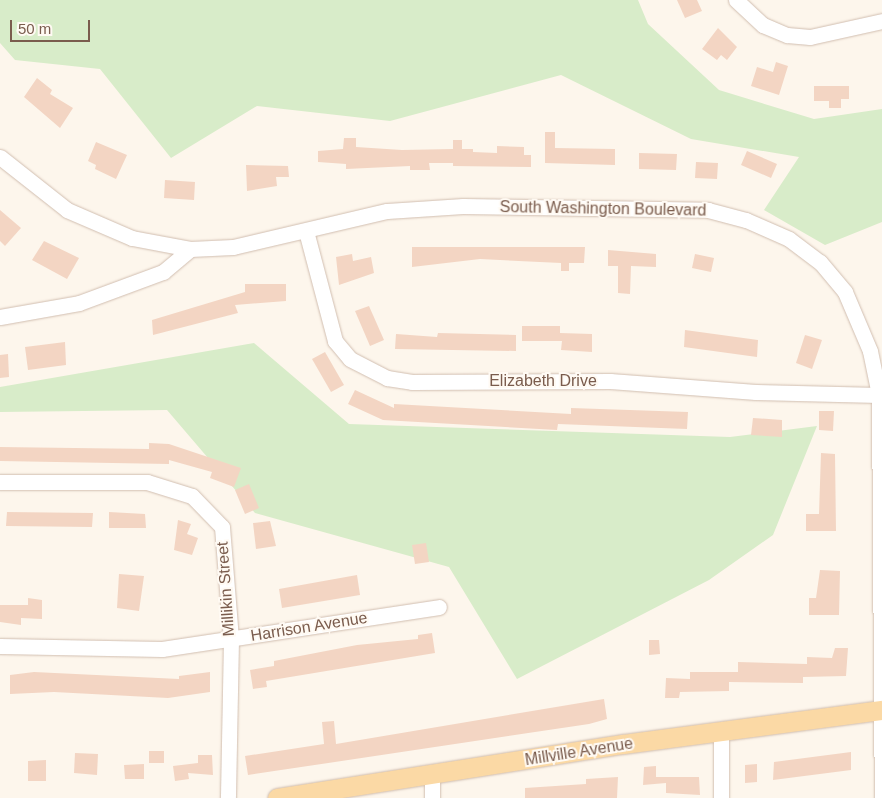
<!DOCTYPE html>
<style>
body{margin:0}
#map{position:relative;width:882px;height:798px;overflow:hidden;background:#fdf6ec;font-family:Arial,sans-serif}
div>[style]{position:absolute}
.green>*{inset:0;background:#d8ecc9}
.building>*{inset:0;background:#f3d5c3}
.roads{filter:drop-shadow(0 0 1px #d1beb0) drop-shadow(0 0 1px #d1beb0)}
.minor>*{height:15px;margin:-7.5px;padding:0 7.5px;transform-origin:7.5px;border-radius:7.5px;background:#fff}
.major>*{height:19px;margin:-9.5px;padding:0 9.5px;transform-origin:9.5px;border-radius:9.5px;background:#fbd9a5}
span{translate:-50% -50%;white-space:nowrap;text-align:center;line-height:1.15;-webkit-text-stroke:4px #fffaf3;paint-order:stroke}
.street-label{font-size:16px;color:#7a5c4d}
.scale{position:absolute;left:10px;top:20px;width:80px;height:22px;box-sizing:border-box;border:2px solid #7a5c4d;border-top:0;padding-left:6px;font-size:15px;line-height:18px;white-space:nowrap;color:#7a5c4d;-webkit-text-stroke:4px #fffaf3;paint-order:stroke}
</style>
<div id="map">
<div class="green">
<i style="clip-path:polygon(0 0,638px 0,648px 24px,719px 90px,814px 119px,882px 109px,882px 222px,825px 245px,764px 210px,799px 157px,691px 139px,561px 75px,390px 121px,257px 106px,171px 158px,100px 69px,15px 60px,0 43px)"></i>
<i style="clip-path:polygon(254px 343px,349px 424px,730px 437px,817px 426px,773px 535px,709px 580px,517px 679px,449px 567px,255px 513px,167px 410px,0 412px,0 387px)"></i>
</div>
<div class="building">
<i style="clip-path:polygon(677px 0,697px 0,702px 11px,685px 18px)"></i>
<i style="clip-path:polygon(718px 28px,737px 47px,727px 60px,721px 55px,717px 60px,702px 49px)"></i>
<i style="clip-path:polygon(776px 62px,788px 66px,779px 95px,751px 86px,757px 67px,773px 72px)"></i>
<i style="clip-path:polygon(37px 78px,52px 90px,50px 94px,73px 108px,60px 128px,24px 97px)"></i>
<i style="clip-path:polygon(814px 86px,849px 86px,849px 99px,841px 99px,841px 108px,829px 108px,829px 101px,814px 101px)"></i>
<i style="clip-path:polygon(545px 132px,555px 132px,555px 148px,615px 149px,615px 165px,545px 163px)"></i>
<i style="clip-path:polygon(344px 138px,356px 138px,356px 147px,402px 150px,453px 149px,453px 140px,462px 140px,462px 149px,473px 149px,473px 152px,497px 153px,497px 146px,524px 147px,524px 155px,531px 155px,531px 167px,453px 166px,453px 163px,429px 163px,430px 170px,410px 170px,410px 166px,346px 169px,346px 164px,318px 162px,318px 151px,343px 149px)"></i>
<i style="clip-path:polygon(96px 142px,127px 155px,116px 179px,95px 169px,96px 165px,88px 161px)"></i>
<i style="clip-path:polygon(747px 151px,777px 164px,771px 178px,741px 165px)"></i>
<i style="clip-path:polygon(639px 153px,677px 154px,676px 170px,639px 169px)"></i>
<i style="clip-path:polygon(696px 162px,718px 163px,717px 179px,695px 178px)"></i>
<i style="clip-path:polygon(246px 165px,288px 166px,289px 177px,276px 177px,277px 186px,247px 191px)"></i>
<i style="clip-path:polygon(165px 180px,195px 182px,194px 200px,164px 198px)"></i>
<i style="clip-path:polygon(0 210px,21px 228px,5px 246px,0 241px)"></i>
<i style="clip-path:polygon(44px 241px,79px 258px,67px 279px,32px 260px)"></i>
<i style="clip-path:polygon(412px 247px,585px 247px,584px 263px,569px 263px,569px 271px,561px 271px,561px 263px,480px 259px,412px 267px)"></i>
<i style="clip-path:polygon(608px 250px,656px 254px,656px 267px,631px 266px,630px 294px,618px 293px,618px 266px,608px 266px)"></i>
<i style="clip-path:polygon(352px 254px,353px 261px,371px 257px,374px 273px,339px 285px,336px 257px)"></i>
<i style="clip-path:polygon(695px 254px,714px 258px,711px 272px,692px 268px)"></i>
<i style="clip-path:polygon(245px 284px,286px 284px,286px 301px,235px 305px,238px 313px,153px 335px,152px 320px,245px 292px)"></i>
<i style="clip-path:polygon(369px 306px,384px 340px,370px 346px,355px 311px)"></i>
<i style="clip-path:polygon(522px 326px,560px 326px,560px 333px,592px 334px,592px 352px,561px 350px,562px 341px,522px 341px)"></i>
<i style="clip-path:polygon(685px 330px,758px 340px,757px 357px,684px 347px)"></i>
<i style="clip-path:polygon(438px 333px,516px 335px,516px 351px,395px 349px,396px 334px,437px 337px)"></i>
<i style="clip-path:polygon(805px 335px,822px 340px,812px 369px,796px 363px)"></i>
<i style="clip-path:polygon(65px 342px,66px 365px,28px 370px,25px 347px)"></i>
<i style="clip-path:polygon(325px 352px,344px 385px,331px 392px,312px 359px)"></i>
<i style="clip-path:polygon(8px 354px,9px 377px,0 378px,0 355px)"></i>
<i style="clip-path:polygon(355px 390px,394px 408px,394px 404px,571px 414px,571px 408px,688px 412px,687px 429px,558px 424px,557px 430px,383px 420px,348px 404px)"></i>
<i style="clip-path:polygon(819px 411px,834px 411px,833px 431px,819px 430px)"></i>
<i style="clip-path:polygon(753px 418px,782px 420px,782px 437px,751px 435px)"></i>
<i style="clip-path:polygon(149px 443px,169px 444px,241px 468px,234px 487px,210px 478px,212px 472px,169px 460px,169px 464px,0 461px,0 447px,149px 449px)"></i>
<i style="clip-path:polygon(821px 453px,835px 454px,836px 531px,806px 531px,806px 514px,819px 514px)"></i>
<i style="clip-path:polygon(249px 484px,259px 508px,245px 514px,235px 490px)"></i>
<i style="clip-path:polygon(7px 512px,93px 513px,92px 527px,6px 526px)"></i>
<i style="clip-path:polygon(109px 512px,145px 514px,146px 528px,109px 528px)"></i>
<i style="clip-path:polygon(178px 520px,191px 524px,187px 534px,198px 538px,192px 555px,174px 550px)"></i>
<i style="clip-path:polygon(270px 521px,276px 546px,256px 549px,253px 523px)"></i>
<i style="clip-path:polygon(426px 543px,429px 562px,415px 564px,412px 545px)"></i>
<i style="clip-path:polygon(820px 570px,840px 571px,839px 615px,809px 615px,809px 598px,816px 598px)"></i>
<i style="clip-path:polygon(119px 574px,144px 576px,139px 611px,117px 608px)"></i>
<i style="clip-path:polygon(357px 575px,360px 595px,282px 608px,279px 589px)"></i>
<i style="clip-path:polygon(28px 598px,42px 600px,42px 619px,21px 618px,21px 625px,0 622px,0 605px,28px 605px)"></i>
<i style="clip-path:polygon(432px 633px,435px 653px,266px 681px,267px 687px,253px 689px,250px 670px,274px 666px,274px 661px,357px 645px,418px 639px,418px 635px)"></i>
<i style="clip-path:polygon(649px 640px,659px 640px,660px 654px,649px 655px)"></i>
<i style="clip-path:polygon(835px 648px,848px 648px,846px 676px,803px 677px,803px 683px,729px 682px,729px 691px,680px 692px,679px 698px,665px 698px,666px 678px,690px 679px,690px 672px,738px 672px,738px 662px,807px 664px,807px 657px,832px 658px)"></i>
<i style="clip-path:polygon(34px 672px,179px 679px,179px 676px,210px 672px,210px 692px,168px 698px,54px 692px,10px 694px,10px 675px)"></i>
<i style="clip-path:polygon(604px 699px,607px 719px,589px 724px,248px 775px,245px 756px,324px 744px,322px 722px,334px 721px,336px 744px)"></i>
<i style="clip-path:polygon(149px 751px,164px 751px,164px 763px,149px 763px)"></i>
<i style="clip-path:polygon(851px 752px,851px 770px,773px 780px,774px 762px)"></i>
<i style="clip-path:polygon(75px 753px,98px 754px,97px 775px,74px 773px)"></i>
<i style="clip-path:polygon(198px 755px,212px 755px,213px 775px,188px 773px,189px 779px,175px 781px,173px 766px,198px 763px)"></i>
<i style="clip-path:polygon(46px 760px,46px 781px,28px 781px,28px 761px)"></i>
<i style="clip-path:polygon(144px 764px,144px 779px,125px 779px,124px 765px)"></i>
<i style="clip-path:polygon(757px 764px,757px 782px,745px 783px,745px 765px)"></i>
<i style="clip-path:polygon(656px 766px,656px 777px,699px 777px,700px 795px,666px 793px,666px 783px,643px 785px,644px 767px)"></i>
<i style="clip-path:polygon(618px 777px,617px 798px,525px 798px,525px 788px,586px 784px,586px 779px)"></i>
</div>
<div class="roads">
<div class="minor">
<i style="left:736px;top:0;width:37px;rotate:43deg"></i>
<i style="left:763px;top:25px;width:26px;rotate:23deg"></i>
<i style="left:787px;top:35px;width:23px;rotate:5deg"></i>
<i style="left:810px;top:37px;width:74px;rotate:-12.5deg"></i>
<i style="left:0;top:157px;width:85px;rotate:38.3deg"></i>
<i style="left:67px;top:210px;width:71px;rotate:23.3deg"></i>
<i style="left:132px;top:238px;width:59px;rotate:10.7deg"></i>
<i style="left:190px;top:249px;width:43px;rotate:-2.7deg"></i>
<i style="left:233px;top:247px;width:158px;rotate:-13.2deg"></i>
<i style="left:387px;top:211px;width:76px;rotate:-3.8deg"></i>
<i style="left:463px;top:206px;width:245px;rotate:0.9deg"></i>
<i style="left:708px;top:210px;width:39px;rotate:15deg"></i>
<i style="left:746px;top:220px;width:47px;rotate:23.8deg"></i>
<i style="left:789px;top:239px;width:39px;rotate:37deg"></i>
<i style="left:820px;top:262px;width:39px;rotate:50deg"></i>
<i style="left:845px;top:292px;width:64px;rotate:67deg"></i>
<i style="left:870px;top:351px;width:45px;rotate:78.4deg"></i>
<i style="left:879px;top:395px;width:403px;rotate:89.6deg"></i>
<i style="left:306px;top:231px;width:114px;rotate:75.2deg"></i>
<i style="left:335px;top:341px;width:23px;rotate:50deg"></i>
<i style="left:350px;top:359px;width:42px;rotate:27.2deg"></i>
<i style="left:387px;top:378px;width:25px;rotate:9deg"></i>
<i style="left:412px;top:382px;width:198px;rotate:-0.3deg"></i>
<i style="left:610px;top:381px;width:146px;rotate:4.3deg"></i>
<i style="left:756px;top:392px;width:123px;rotate:1.4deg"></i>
<i style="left:0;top:317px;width:80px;rotate:-10deg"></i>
<i style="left:79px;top:303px;width:90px;rotate:-20.3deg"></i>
<i style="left:163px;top:272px;width:35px;rotate:-40deg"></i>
<i style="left:0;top:482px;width:147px"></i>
<i style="left:147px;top:482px;width:47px;rotate:17.3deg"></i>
<i style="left:192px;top:496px;width:43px;rotate:45.9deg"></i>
<i style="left:222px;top:527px;width:112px;rotate:85.4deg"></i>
<i style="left:231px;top:639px;width:159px;rotate:91.1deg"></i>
<i style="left:0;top:646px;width:162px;rotate:1.1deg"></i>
<i style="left:162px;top:649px;width:280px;rotate:-8.6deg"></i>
<i style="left:432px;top:798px;width:22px;rotate:-90deg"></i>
<i style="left:721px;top:798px;width:66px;rotate:-90deg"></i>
</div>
<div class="major">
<i style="left:277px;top:798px;width:350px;rotate:-8.9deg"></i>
<i style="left:623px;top:744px;width:261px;rotate:-7.5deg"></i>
</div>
</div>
<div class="street-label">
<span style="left:603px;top:209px;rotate:1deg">South Washington Boulevard</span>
<span style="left:543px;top:381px">Elizabeth Drive</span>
<span style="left:226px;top:589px;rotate:-94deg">Millikin Street</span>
<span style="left:309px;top:627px;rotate:-9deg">Harrison Avenue</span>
<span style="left:579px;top:752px;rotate:-9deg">Millville Avenue</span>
</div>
<div class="scale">50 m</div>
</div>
